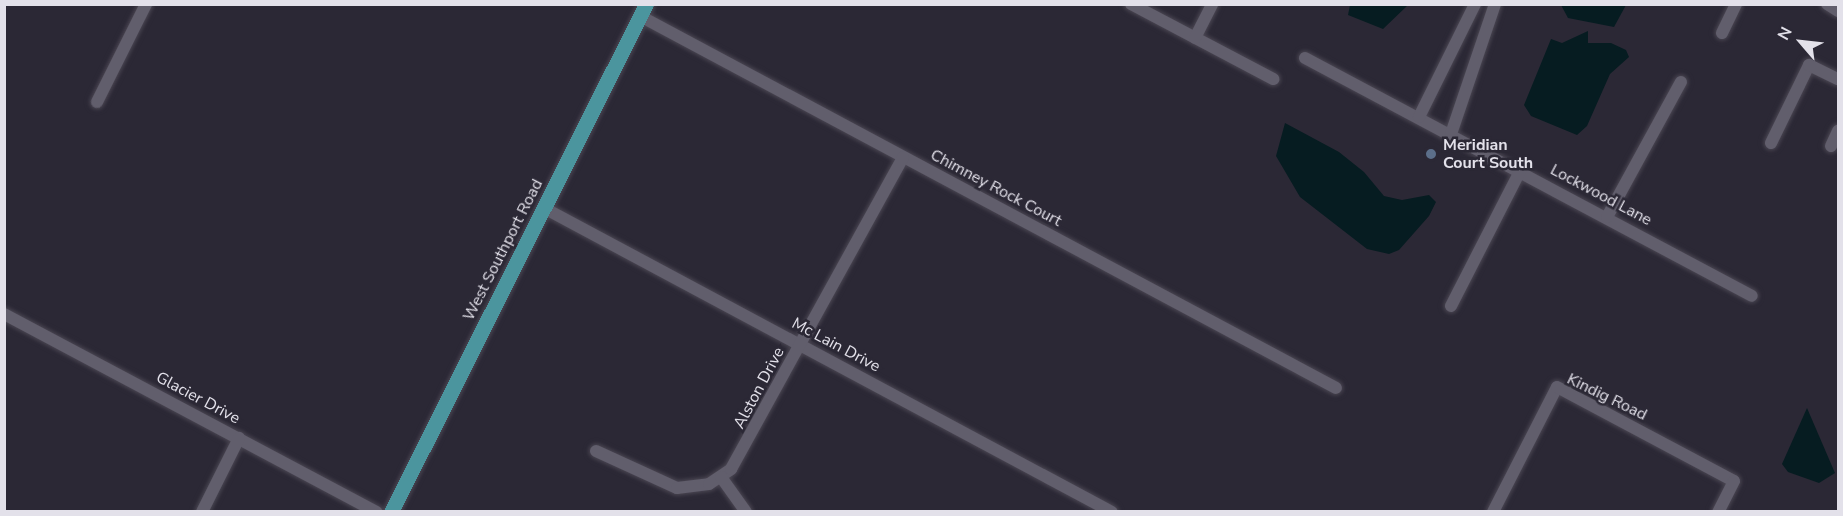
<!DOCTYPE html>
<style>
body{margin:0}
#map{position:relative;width:1843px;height:516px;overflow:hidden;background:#2b2835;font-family:"Nunito Sans",sans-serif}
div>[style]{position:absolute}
.water>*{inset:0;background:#061c21}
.roads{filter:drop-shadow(0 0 2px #4a4652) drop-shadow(0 0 2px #4a4652)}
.minor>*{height:12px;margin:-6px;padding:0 6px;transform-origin:6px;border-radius:6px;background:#615e6c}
.major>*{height:15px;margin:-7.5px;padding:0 7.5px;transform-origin:7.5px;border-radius:7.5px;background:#4b959e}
.dots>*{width:16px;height:16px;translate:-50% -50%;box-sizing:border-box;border:3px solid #2b2835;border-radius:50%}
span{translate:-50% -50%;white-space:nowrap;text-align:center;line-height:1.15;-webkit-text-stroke:5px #2b2835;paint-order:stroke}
.poi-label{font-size:16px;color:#e3e1ea;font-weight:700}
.left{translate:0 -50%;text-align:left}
.street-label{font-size:16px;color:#e3e1ea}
.frame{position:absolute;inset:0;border:6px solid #e3e1ea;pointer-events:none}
.north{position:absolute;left:1771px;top:12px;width:60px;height:60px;-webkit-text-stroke:4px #2b2835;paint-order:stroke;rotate:298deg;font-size:16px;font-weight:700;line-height:24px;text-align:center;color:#e3e1ea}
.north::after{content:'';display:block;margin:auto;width:21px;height:27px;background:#e3e1ea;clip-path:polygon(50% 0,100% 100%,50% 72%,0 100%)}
</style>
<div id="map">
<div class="water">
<i style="clip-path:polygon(1350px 5px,1350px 4px,1408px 5px,1383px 29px,1348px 15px)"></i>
<i style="clip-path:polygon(1561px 5px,1561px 4px,1626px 5px,1614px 27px,1568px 18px)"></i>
<i style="clip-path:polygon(1588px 31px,1588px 43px,1611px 43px,1626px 50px,1629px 57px,1610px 74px,1587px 126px,1577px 135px,1531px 116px,1524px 105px,1551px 39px,1562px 43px)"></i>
<i style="clip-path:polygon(1285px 123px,1339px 152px,1364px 172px,1384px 196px,1402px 200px,1429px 195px,1436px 202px,1429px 216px,1399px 250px,1389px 254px,1367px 249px,1300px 197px,1276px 156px)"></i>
<i style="clip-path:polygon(1807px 408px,1835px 473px,1819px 483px,1788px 472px,1782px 464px)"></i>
</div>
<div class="roads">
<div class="minor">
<i style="left:1131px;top:4px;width:161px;rotate:27.8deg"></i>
<i style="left:1827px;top:4px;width:13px;rotate:32deg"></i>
<i style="left:640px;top:16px;width:789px;rotate:28.12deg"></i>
<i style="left:1722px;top:33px;width:32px;rotate:-64deg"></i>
<i style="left:1195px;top:38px;width:38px;rotate:-63deg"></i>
<i style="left:1305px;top:58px;width:506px;rotate:28.03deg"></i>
<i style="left:97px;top:102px;width:110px;rotate:-63.4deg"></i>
<i style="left:1419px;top:117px;width:126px;rotate:-63.6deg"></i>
<i style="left:1451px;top:134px;width:137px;rotate:-71.3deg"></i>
<i style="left:1771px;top:143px;width:87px;rotate:-64deg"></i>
<i style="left:1809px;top:65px;width:32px;rotate:26deg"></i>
<i style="left:1831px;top:146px;width:17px;rotate:-65deg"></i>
<i style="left:544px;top:208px;width:644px;rotate:28.16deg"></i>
<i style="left:1607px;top:217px;width:154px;rotate:-61.3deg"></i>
<i style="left:1451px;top:306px;width:152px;rotate:-62.9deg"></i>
<i style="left:4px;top:314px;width:422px;rotate:28deg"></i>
<i style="left:596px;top:451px;width:89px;rotate:24.6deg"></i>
<i style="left:677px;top:488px;width:32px;rotate:-7deg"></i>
<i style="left:709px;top:484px;width:27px;rotate:-34deg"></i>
<i style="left:731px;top:469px;width:356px;rotate:-61.1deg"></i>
<i style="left:721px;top:477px;width:43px;rotate:54.5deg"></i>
<i style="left:202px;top:512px;width:83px;rotate:-63.4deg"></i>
<i style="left:1493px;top:512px;width:140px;rotate:-62.9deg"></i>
<i style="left:1557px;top:387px;width:200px;rotate:28deg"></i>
<i style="left:1734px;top:481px;width:35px;rotate:117deg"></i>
</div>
<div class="major">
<i style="left:391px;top:512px;width:568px;rotate:-63.34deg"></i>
</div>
</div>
<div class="dots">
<i style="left:1431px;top:154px;background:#5c6f8a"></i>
</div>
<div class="poi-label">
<span class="left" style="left:1443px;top:154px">Meridian<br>Court South</span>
</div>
<div class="street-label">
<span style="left:996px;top:188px;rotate:28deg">Chimney Rock Court</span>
<span style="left:1601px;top:195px;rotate:28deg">Lockwood Lane</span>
<span style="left:503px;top:250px;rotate:-63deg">West Southport Road</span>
<span style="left:836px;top:345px;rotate:28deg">Mc Lain Drive</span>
<span style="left:759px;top:388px;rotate:-62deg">Alston Drive</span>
<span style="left:1607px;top:397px;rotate:26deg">Kindig Road</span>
<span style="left:198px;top:398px;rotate:28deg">Glacier Drive</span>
</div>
<div class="frame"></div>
<div class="north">N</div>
</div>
